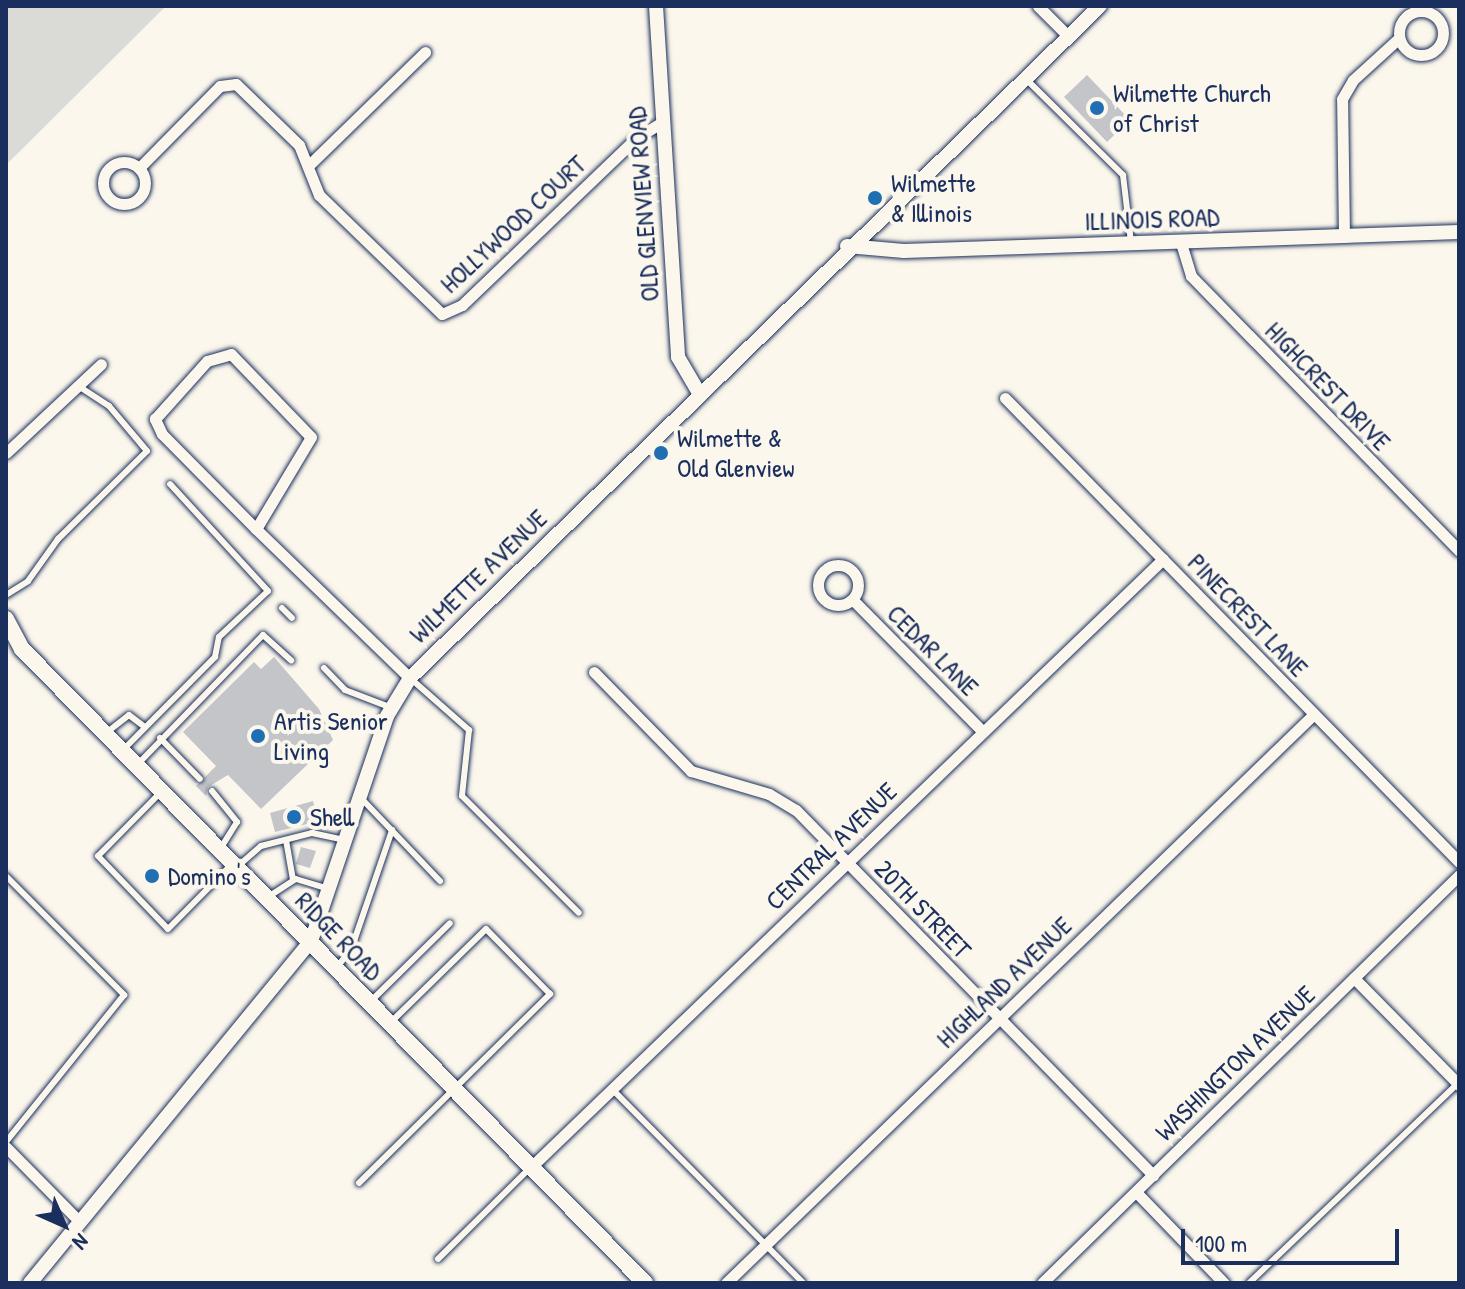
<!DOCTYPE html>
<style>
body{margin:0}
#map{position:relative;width:1465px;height:1289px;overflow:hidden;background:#fbf7ec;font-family:"Patrick Hand",sans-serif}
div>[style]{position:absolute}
.green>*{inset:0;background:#dadad7}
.building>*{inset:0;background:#c3c5c9}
.roads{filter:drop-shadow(0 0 2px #1b2f5e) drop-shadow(0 0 2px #1b2f5e)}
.service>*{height:6px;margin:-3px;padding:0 3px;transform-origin:3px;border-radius:3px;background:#fbf7ec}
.minor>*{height:11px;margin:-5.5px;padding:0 5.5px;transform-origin:5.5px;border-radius:5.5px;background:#fbf7ec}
.minor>.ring{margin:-5.5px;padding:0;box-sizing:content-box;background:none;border:11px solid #fbf7ec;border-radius:50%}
.tertiary>*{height:14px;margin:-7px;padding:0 7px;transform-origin:7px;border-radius:7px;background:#fbf7ec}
.secondary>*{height:16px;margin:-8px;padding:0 8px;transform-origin:8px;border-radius:8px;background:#fbf7ec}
.dots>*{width:22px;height:22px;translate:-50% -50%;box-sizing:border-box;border:4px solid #fbf7ec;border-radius:50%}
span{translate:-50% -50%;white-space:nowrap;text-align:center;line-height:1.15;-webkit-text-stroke:8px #fbf7ec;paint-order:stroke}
.poi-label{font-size:26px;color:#1b2f5e}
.left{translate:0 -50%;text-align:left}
.street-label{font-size:26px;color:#1b2f5e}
.frame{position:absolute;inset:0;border:8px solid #1b2f5e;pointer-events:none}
.north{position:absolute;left:24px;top:1185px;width:80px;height:80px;-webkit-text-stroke:6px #fbf7ec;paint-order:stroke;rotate:135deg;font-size:22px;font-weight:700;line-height:32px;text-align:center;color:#1b2f5e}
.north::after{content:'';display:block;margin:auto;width:28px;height:36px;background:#1b2f5e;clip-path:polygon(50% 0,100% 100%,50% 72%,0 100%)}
.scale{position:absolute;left:1181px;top:1229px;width:218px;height:36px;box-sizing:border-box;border:4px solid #1b2f5e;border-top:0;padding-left:10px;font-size:24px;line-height:28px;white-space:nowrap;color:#1b2f5e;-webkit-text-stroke:6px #fbf7ec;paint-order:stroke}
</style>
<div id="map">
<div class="green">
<i style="clip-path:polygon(6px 6px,166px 6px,6px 165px)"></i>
</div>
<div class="building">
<i style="clip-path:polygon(1087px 75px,1130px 120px,1107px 142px,1064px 97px)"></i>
<i style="clip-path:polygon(274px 657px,319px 709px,333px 740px,261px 809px,228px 775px,208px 787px,206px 796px,196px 786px,216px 766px,183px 732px,254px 662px,261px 669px)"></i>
<i style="clip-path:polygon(313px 801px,319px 821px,275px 832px,270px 813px)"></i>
<i style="clip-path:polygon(301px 847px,316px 851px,310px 868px,296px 864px)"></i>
</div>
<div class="roads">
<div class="service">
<i style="left:1025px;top:78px;width:138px;rotate:44.7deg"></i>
<i style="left:1123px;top:175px;width:67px;rotate:83.2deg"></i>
<i style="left:6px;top:595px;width:26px;rotate:-32deg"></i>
<i style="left:28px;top:581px;width:52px;rotate:-54.5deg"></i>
<i style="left:58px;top:539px;width:125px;rotate:-44.7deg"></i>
<i style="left:147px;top:451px;width:59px;rotate:-130.2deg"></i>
<i style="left:109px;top:406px;width:37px;rotate:-147deg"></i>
<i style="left:282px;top:608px;width:14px;rotate:45deg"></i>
<i style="left:324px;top:668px;width:30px;rotate:46deg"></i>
<i style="left:345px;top:690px;width:50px;rotate:21deg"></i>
<i style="left:410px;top:678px;width:79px;rotate:41.4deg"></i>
<i style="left:469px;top:730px;width:66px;rotate:96.1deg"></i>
<i style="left:462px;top:796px;width:165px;rotate:45deg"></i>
<i style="left:106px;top:733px;width:29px;rotate:-38deg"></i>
<i style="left:129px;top:715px;width:20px;rotate:37deg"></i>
<i style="left:160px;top:738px;width:57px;rotate:45.7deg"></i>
<i style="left:123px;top:750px;width:131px;rotate:-45.3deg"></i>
<i style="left:215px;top:657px;width:20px;rotate:-79deg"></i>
<i style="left:219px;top:637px;width:67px;rotate:-43.2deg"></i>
<i style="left:268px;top:591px;width:145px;rotate:-132.5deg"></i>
<i style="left:137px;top:765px;width:181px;rotate:-45.9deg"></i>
<i style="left:263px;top:635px;width:38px;rotate:42deg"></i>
<i style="left:212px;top:791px;width:40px;rotate:51deg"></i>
<i style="left:237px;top:822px;width:32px;rotate:122deg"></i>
<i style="left:160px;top:793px;width:88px;rotate:134.5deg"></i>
<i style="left:98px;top:856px;width:101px;rotate:46.2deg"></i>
<i style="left:168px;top:929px;width:91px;rotate:-45.4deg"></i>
<i style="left:360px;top:797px;width:116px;rotate:46.4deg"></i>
<i style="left:286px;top:840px;width:40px;rotate:80deg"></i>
<i style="left:238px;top:866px;width:30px;rotate:-41deg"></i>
<i style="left:261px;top:846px;width:53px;rotate:-14.3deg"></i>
<i style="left:312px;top:833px;width:34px;rotate:12deg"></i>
<i style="left:6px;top:876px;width:168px;rotate:45.2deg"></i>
<i style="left:124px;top:995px;width:189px;rotate:128.8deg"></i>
<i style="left:268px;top:897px;width:33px;rotate:-33deg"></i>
<i style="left:296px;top:879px;width:34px;rotate:17deg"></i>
<i style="left:337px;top:967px;width:22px;rotate:-51deg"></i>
<i style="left:351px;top:950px;width:127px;rotate:-71.1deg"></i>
<i style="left:370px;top:1002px;width:112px;rotate:-44.6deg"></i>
<i style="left:612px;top:1089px;width:272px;rotate:45.4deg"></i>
<i style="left:359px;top:1183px;width:269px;rotate:-44.7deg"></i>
<i style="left:550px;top:994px;width:91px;rotate:-134.6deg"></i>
<i style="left:486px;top:929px;width:134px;rotate:135.6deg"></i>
<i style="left:438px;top:1259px;width:128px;rotate:-44.7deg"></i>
<i style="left:1249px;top:1283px;width:289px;rotate:-43.7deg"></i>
</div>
<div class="minor">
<i style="left:1038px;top:6px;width:44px;rotate:45deg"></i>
<i class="ring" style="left:1399px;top:11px;width:33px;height:33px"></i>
<i class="ring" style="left:103px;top:162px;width:31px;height:31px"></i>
<i style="left:309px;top:165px;width:162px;rotate:-44.2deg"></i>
<i style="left:139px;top:168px;width:115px;rotate:-45.4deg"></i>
<i style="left:220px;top:86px;width:16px;rotate:-7deg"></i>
<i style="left:236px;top:84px;width:88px;rotate:44.1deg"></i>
<i style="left:299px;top:145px;width:54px;rotate:68.2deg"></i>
<i style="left:319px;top:195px;width:171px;rotate:44.1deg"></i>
<i style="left:442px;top:314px;width:22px;rotate:-24deg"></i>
<i style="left:462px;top:305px;width:241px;rotate:-43.8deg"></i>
<i style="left:636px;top:138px;width:29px;rotate:-31deg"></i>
<i style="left:1344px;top:235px;width:136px;rotate:-90.8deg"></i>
<i style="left:1342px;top:99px;width:22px;rotate:-60deg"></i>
<i style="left:1353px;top:80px;width:62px;rotate:-42.4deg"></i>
<i style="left:1181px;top:243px;width:34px;rotate:73deg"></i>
<i style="left:1191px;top:276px;width:384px;rotate:45.7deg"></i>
<i style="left:231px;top:354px;width:115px;rotate:46.1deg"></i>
<i style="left:311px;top:437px;width:107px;rotate:120.9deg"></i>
<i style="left:256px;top:529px;width:134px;rotate:-134.7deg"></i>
<i style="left:162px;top:434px;width:17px;rotate:-115deg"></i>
<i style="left:155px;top:419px;width:78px;rotate:-48.1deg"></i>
<i style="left:207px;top:361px;width:25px;rotate:-16deg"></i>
<i style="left:1005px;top:398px;width:649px;rotate:45.62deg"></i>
<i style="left:6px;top:453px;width:130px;rotate:-43.1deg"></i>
<i style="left:256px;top:529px;width:214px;rotate:44.1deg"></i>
<i class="ring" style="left:818px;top:565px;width:29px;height:29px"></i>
<i style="left:853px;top:600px;width:182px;rotate:45.4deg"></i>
<i style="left:594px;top:672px;width:139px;rotate:45.6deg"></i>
<i style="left:691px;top:771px;width:81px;rotate:16.4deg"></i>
<i style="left:769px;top:794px;width:31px;rotate:31deg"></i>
<i style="left:796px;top:810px;width:511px;rotate:45.63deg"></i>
<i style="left:1354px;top:978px;width:150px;rotate:45.5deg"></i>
<i style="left:6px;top:1147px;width:105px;rotate:45.4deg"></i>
<i style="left:531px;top:1167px;width:877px;rotate:-43.89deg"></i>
<i style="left:1136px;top:1192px;width:127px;rotate:46deg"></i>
<i style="left:726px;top:1283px;width:818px;rotate:-44.06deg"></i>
<i style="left:1042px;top:1283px;width:583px;rotate:-44.37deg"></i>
</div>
<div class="tertiary">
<i style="left:656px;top:6px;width:352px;rotate:86.4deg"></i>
<i style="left:678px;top:357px;width:42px;rotate:59.7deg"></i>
<i style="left:847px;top:246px;width:57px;rotate:5deg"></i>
<i style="left:904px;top:251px;width:555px;rotate:-1.96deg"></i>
<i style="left:30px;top:1283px;width:443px;rotate:-50.6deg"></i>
<i style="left:311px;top:941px;width:237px;rotate:-71.3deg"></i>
<i style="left:387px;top:716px;width:44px;rotate:-58.8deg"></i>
<i style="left:410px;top:678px;width:963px;rotate:-44.24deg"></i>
</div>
<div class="secondary">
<i style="left:6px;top:619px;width:34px;rotate:62deg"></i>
<i style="left:22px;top:649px;width:889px;rotate:45.5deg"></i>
</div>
</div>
<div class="dots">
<i style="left:1097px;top:108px;background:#1f6fb2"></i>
<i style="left:875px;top:198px;background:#1f6fb2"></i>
<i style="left:661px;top:453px;background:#1f6fb2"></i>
<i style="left:258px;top:736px;background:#1f6fb2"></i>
<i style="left:294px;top:817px;background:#1f6fb2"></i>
<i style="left:152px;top:876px;background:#1f6fb2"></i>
</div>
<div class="poi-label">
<span class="left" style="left:1113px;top:108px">Wilmette Church<br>of Christ</span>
<span class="left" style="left:891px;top:198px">Wilmette<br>&amp; Illinois</span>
<span class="left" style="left:677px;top:453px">Wilmette &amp;<br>Old Glenview</span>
<span class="left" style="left:274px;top:736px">Artis Senior<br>Living</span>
<span class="left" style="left:310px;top:817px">Shell</span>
<span class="left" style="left:168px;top:876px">Domino's</span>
</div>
<div class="street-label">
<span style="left:643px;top:204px;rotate:-94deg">OLD GLENVIEW ROAD</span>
<span style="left:1152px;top:219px;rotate:-2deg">ILLINOIS ROAD</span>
<span style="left:513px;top:224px;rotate:-43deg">HOLLYWOOD COURT</span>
<span style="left:1328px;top:386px;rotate:46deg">HIGHCREST DRIVE</span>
<span style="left:478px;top:576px;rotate:-44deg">WILMETTE AVENUE</span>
<span style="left:1248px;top:615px;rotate:46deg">PINECREST LANE</span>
<span style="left:933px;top:650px;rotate:45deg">CEDAR LANE</span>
<span style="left:831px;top:846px;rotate:-44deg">CENTRAL AVENUE</span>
<span style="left:923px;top:909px;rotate:46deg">20TH STREET</span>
<span style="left:339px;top:936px;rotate:46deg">RIDGE ROAD</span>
<span style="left:1004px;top:982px;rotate:-44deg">HIGHLAND AVENUE</span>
<span style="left:1235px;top:1063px;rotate:-44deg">WASHINGTON AVENUE</span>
</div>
<div class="frame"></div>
<div class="north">N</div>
<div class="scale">100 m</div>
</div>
